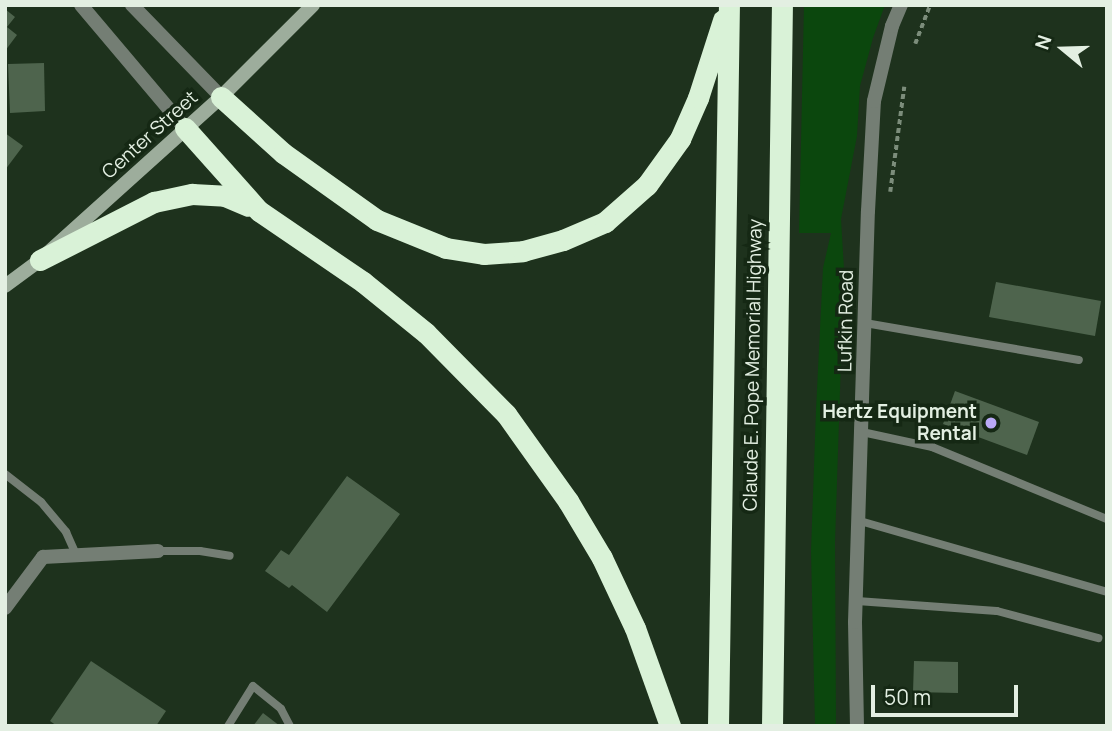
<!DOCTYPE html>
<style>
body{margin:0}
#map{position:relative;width:1112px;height:731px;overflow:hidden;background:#1e321d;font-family:Manrope,sans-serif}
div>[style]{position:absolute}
.green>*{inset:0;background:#0b470d}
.building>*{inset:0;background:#4e644d}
.path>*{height:3.5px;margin-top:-1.75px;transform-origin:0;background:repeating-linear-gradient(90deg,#7c8d7b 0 5px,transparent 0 8.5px)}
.lane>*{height:8px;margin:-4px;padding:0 4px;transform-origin:4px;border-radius:4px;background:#747e74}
.street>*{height:14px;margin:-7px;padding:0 7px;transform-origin:7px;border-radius:7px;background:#747e74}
.secondary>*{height:14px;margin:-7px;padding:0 7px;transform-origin:7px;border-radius:7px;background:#9dad9c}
.highway>*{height:21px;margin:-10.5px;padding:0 10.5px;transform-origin:10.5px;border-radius:10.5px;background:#d9f2d7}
.dots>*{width:19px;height:19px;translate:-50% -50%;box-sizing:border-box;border:4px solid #152814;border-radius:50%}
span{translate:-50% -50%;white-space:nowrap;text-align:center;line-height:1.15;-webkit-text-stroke:7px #152814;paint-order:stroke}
.street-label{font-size:19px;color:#e3efe2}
.poi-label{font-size:19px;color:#e3efe2;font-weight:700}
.right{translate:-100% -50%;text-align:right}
.frame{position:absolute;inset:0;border:7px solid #e3efe2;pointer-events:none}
.north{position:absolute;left:1028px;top:14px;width:70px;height:70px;-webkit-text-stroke:5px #152814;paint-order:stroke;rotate:289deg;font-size:19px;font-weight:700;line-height:28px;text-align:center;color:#e3efe2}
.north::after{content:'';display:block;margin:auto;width:24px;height:32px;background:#e3efe2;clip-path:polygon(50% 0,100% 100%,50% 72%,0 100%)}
.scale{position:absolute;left:871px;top:685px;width:147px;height:32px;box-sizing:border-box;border:4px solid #e3efe2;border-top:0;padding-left:9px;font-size:21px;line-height:24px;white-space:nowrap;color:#e3efe2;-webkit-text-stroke:5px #152814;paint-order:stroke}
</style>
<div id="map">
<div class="green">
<i style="clip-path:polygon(804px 5px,885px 5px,873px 38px,860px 86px,857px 136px,841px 219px,844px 269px,835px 542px,836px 726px,815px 726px,811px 551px,816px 410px,823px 268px,831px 233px,799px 233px)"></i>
</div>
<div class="building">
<i style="clip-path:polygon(5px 9px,15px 17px,7px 27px,17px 35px,5px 51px)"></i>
<i style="clip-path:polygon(44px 63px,45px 111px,10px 113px,8px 64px)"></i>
<i style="clip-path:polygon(5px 133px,23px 146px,5px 170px)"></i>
<i style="clip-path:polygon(996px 282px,1101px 301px,1095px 336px,989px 317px)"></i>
<i style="clip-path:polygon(955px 391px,1039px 422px,1027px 455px,943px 424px)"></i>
<i style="clip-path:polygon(347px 476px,400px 514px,327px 612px,292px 585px,289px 588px,265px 571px,281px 550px,289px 555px)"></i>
<i style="clip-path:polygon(91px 661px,166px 711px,156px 726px,57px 726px,50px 721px)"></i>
<i style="clip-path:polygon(914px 661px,958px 662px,958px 693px,913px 692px)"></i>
<i style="clip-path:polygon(263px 713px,280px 726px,253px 726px)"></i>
</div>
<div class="path">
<i style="left:915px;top:44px;width:42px;rotate:-69deg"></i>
<i style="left:890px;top:192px;width:106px;rotate:-82.4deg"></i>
</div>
<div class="lane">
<i style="left:865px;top:323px;width:217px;rotate:9.8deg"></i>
<i style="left:862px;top:432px;width:72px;rotate:12.1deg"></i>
<i style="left:932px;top:447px;width:189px;rotate:22.4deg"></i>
<i style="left:5px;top:474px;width:46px;rotate:37.9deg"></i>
<i style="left:41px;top:502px;width:39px;rotate:50deg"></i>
<i style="left:66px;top:532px;width:24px;rotate:66deg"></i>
<i style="left:860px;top:521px;width:257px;rotate:16deg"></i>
<i style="left:158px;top:551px;width:42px"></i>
<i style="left:200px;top:551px;width:30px;rotate:9deg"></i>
<i style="left:857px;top:601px;width:140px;rotate:4.1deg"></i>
<i style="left:997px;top:611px;width:105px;rotate:15deg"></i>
<i style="left:228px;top:726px;width:47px;rotate:-58deg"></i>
<i style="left:253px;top:686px;width:36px;rotate:39deg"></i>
<i style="left:281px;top:709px;width:19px;rotate:62deg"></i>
</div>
<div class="street">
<i style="left:81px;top:5px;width:161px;rotate:49.8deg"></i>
<i style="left:132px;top:5px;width:128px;rotate:45.9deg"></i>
<i style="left:5px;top:608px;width:64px;rotate:-53.3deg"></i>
<i style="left:43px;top:557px;width:115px;rotate:-3deg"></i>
<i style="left:857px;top:726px;width:104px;rotate:-91.1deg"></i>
<i style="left:855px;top:622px;width:411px;rotate:-88.2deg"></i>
<i style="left:868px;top:211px;width:110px;rotate:-86.9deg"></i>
<i style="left:874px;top:101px;width:77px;rotate:-76.5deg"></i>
<i style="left:892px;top:26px;width:23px;rotate:-67deg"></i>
</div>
<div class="secondary">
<i style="left:5px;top:286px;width:44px;rotate:-36.6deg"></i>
<i style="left:40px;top:260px;width:244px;rotate:-42deg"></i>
<i style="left:221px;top:97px;width:130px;rotate:-45deg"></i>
</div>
<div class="highway">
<i style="left:221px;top:97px;width:84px;rotate:42.1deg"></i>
<i style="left:283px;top:153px;width:115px;rotate:35.5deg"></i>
<i style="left:377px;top:220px;width:74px;rotate:22.1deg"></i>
<i style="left:446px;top:248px;width:38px;rotate:9deg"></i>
<i style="left:484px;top:254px;width:39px;rotate:-4deg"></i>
<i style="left:523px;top:251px;width:41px;rotate:-15.4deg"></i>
<i style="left:563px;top:240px;width:46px;rotate:-23.2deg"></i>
<i style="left:605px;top:222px;width:56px;rotate:-41.4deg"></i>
<i style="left:647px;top:185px;width:57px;rotate:-54.3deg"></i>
<i style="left:680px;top:139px;width:45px;rotate:-66.3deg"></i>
<i style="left:698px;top:98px;width:82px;rotate:-72.2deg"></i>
<i style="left:185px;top:128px;width:111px;rotate:48.3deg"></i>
<i style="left:259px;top:211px;width:126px;rotate:34.3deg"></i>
<i style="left:363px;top:282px;width:81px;rotate:39deg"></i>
<i style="left:426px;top:333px;width:114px;rotate:45.4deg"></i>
<i style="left:506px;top:414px;width:107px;rotate:54.5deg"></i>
<i style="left:568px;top:501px;width:66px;rotate:59.2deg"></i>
<i style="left:602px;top:558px;width:77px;rotate:64.8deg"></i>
<i style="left:635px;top:628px;width:104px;rotate:70.3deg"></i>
<i style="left:40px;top:260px;width:128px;rotate:-27deg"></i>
<i style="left:154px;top:202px;width:39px;rotate:-12deg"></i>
<i style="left:192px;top:194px;width:33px;rotate:3deg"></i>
<i style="left:225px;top:196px;width:25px;rotate:23deg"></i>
<i style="left:718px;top:726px;width:721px;rotate:-89.13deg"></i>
<i style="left:772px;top:726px;width:721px;rotate:-89.21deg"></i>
</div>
<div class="dots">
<i style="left:991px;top:423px;background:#baaaf6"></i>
</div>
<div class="street-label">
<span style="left:150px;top:135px;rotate:-42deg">Center Street</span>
<span style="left:846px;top:321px;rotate:-89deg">Lufkin Road</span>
<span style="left:753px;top:365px;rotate:-89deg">Claude E. Pope Memorial Highway</span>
</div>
<div class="poi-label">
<span class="right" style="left:977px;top:423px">Hertz Equipment<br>Rental</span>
</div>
<div class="frame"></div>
<div class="north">N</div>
<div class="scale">50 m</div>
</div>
